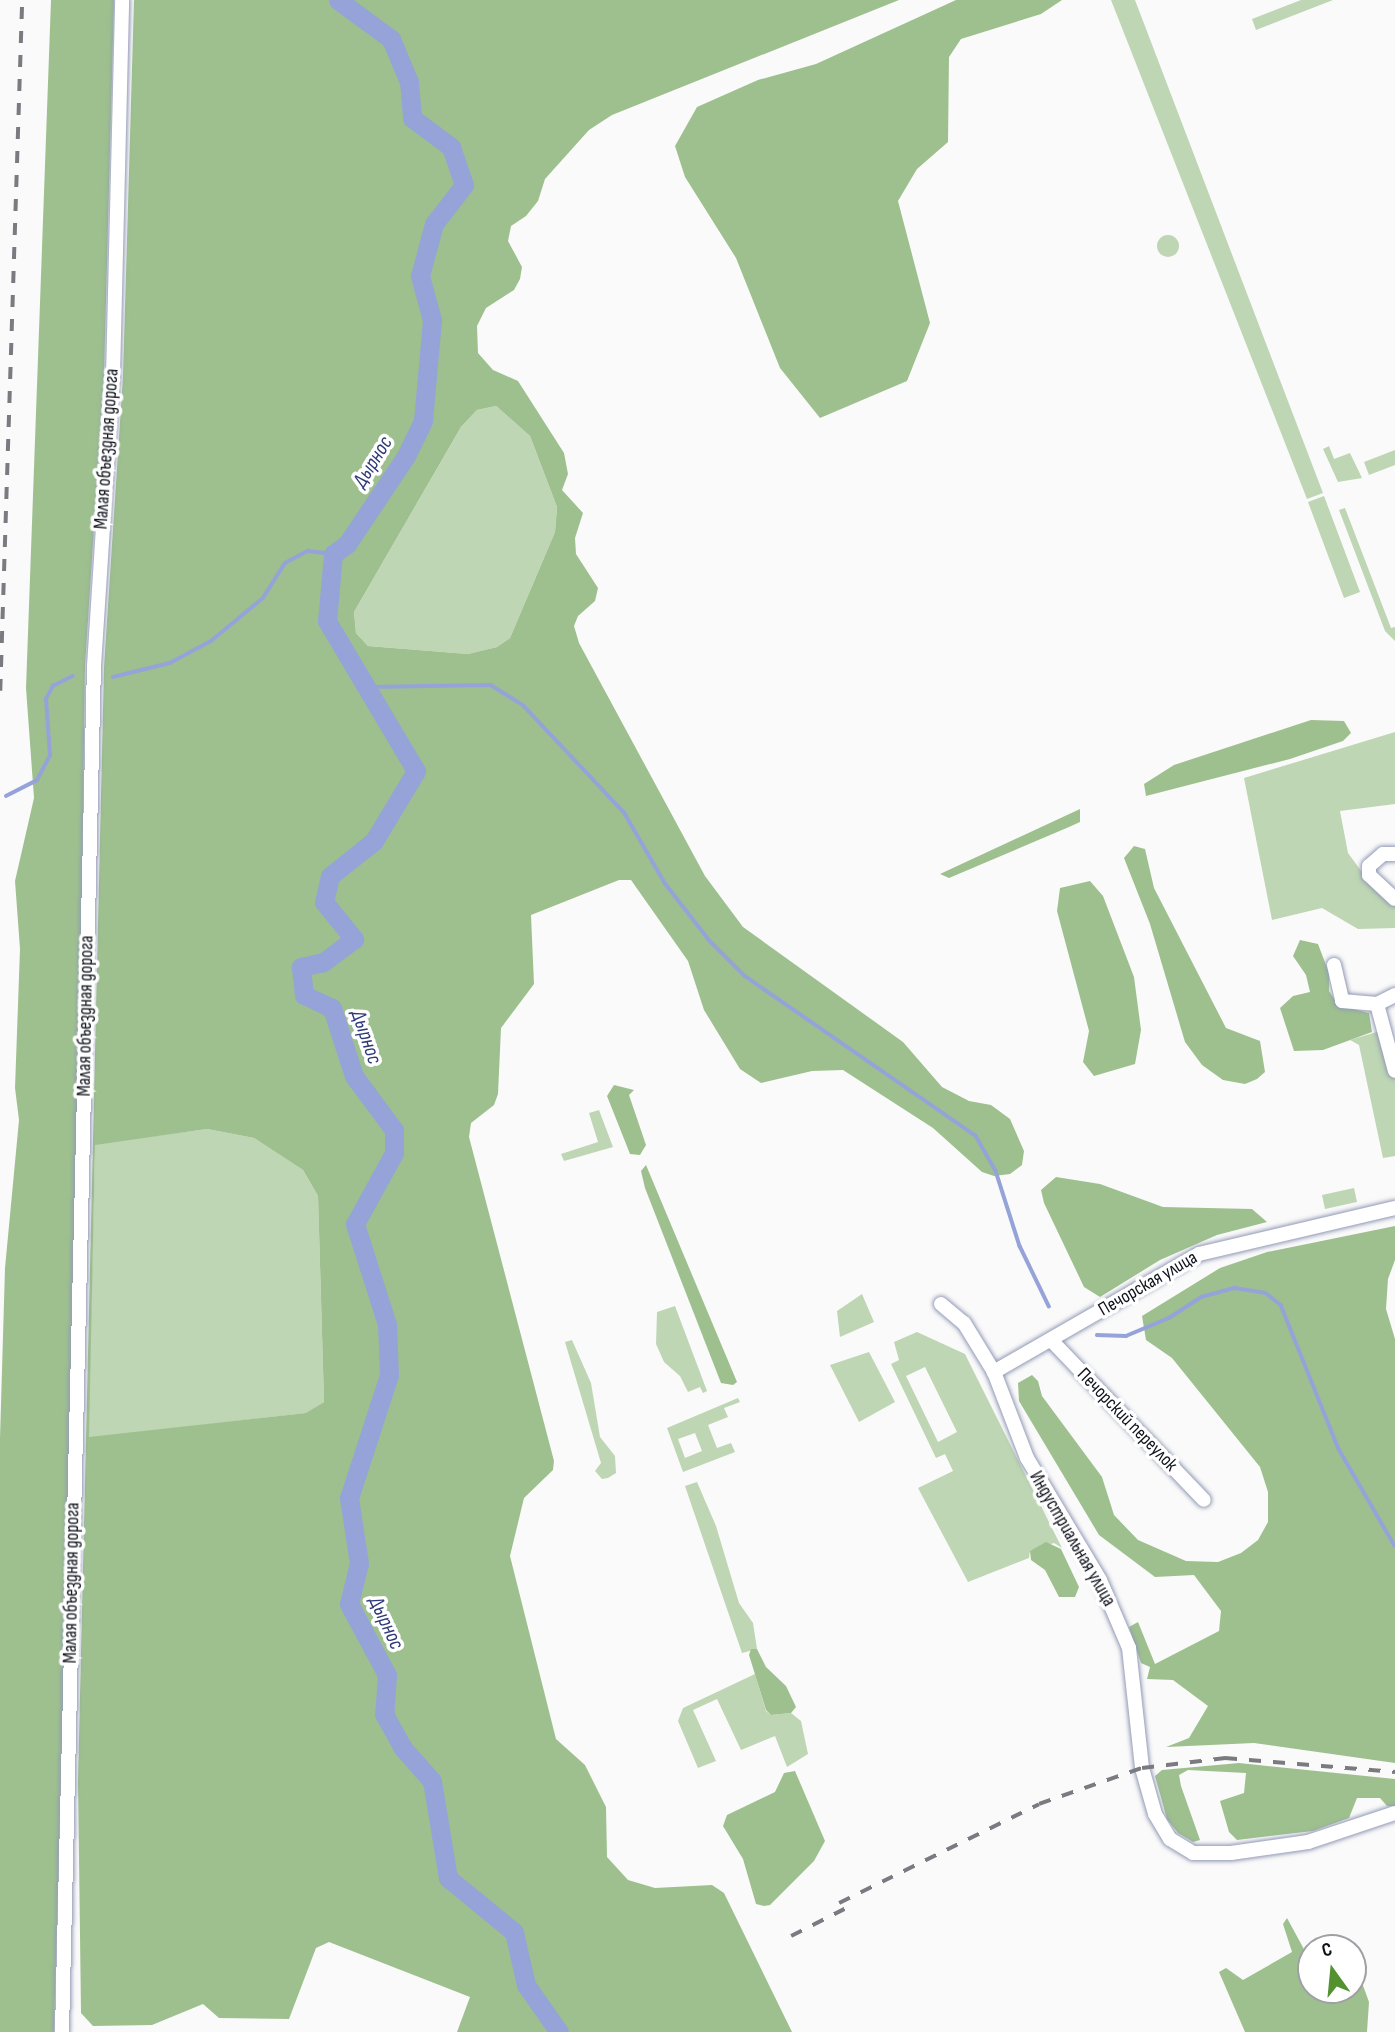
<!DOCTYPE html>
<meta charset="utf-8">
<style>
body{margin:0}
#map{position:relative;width:1395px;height:2032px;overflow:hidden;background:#fafafa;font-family:"Sofia Sans Condensed",sans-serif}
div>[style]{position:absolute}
.green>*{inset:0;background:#bed6b3}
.round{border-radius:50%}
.forest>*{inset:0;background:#9ec08e}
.stream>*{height:3.5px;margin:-1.75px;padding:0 1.75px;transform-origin:1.75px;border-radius:1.75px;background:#95a3d8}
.river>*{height:19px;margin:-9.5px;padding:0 9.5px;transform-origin:9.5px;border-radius:9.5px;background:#95a3d8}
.roads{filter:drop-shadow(0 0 2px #929ab6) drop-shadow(0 0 2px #929ab6)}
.minor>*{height:14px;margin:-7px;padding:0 7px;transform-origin:7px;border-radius:7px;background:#fff}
.rail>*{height:3.5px;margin-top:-1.75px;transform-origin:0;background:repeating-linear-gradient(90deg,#7a7b80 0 12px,transparent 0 24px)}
span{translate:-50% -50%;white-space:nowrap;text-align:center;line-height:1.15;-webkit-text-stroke:7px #fff;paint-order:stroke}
.street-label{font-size:19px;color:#0f121b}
.water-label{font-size:21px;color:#2e3978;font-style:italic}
.north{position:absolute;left:1297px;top:1934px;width:70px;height:70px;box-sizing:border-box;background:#fff;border:2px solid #9fa0a4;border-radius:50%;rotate:345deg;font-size:19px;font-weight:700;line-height:28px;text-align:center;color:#0f121b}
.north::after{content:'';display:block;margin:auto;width:24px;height:32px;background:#549131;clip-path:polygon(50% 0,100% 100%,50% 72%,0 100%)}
</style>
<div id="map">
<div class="green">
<i style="clip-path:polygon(1111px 0,1135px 0,1323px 493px,1307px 499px)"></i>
<i style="clip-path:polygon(1301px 0,1333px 0,1256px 30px,1252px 19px)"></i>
<i class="round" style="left:1157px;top:235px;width:22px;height:22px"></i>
<i style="clip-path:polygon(496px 406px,530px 436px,557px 507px,555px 532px,510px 638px,497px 647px,468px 654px,368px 646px,356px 633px,354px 612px,461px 427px,477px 410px)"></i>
<i style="clip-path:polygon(1329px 446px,1334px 459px,1350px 453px,1362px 478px,1338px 482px,1323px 449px)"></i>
<i style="clip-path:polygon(1395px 450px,1395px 465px,1369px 475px,1364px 462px)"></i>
<i style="clip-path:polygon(1324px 496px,1360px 592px,1344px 598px,1308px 502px)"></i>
<i style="clip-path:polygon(1345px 508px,1391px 628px,1395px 627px,1395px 641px,1385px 631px,1339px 510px)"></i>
<i style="clip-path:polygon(1395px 732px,1395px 804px,1340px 811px,1348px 853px,1370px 883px,1395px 904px,1395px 928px,1358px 929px,1322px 908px,1272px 920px,1244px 778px)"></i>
<i style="clip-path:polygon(1380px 1031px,1395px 1079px,1395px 1156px,1383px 1158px,1359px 1045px,1350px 1040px)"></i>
<i style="clip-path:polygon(599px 1110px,613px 1147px,564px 1161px,561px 1154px,598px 1142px,589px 1113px)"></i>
<i style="clip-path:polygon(207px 1129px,254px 1138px,303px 1170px,318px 1196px,324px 1402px,307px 1413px,88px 1438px,95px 1144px)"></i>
<i style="clip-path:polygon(1354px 1188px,1357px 1202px,1325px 1209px,1322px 1195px)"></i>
<i style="clip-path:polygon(862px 1294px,874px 1322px,840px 1337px,837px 1311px)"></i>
<i style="clip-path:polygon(675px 1306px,707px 1391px,703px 1393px,700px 1387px,688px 1392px,680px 1376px,664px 1362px,656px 1344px,657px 1312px)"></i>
<i style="clip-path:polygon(evenodd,917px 1332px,965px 1354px,1062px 1548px,1054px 1543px,1030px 1551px,1029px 1558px,968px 1582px,918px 1488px,953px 1471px,945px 1454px,936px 1458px,891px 1364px,899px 1360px,894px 1342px,917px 1332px,925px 1367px,957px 1432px,938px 1442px,906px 1376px,925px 1367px)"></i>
<i style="clip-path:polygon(572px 1340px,591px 1383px,600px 1437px,615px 1456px,616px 1473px,608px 1478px,602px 1479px,595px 1471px,601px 1463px,565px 1342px)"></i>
<i style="clip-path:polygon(869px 1352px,895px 1402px,859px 1422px,830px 1365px)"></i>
<i style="clip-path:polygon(evenodd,738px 1398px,740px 1402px,724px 1408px,728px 1417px,708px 1425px,717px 1448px,731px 1443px,735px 1452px,683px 1472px,667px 1428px,738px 1398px,695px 1433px,702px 1451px,685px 1458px,678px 1439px,695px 1433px)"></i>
<i style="clip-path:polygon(697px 1482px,716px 1526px,739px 1603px,753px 1623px,757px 1649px,742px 1653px,685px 1486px)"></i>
<i style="clip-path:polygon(755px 1674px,766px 1711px,771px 1715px,791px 1713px,801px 1721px,808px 1754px,787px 1767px,775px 1736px,741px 1750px,717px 1699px,693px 1710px,716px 1761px,698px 1768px,678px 1721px,683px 1708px)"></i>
</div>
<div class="forest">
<i style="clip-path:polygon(51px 0,114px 0,104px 375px,85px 666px,79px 1123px,54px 2032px,0 2032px,0 1438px,5px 1268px,19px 1120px,15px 1088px,20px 949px,15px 881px,34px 798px,26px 688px)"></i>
<i style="clip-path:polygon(evenodd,134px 0,899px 0,612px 115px,589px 130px,545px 179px,538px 201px,526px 216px,511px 226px,508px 241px,522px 267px,520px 279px,514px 290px,486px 308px,477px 326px,478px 353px,493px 370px,518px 381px,564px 453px,568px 474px,562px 490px,583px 513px,575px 538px,576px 554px,598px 588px,595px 601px,578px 616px,574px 626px,579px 643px,705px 876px,743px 927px,903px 1042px,942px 1087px,969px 1101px,991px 1105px,1010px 1119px,1024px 1151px,1022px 1165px,1010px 1174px,994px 1176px,982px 1172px,933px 1128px,843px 1070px,812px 1071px,761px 1083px,740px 1069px,704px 1010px,688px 961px,631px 880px,619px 880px,531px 915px,534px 984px,501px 1028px,498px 1094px,494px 1105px,471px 1123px,469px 1137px,554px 1461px,553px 1470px,524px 1498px,510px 1556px,556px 1739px,585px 1765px,606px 1807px,607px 1857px,628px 1880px,655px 1888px,712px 1885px,724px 1893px,792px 2032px,457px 2032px,470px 1997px,329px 1942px,316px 1948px,289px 2019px,219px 2018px,203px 2004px,152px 2025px,93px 2026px,81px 2013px,78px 1782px,104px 667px,123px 376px,134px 0,496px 406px,530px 436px,557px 507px,555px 532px,510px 638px,497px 647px,468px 654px,368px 646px,356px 633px,354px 612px,461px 427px,477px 410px,496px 406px,134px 0,207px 1129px,254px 1138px,303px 1170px,318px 1196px,324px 1402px,306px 1413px,89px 1437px,95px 1145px,207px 1129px)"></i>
<i style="clip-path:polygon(956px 0,1062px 0,1041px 14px,961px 39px,949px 57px,948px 142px,917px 169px,898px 201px,930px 323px,907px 381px,820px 418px,780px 368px,736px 258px,685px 177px,675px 146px,697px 107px,758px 80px,816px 64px)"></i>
<i style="clip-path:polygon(1311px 720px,1344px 721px,1351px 733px,1343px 741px,1290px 759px,1146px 796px,1144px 784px,1174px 765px)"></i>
<i style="clip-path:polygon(1080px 809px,1080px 822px,1069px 827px,949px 878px,940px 874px)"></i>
<i style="clip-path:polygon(1134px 846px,1145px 849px,1154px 888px,1226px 1028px,1260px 1041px,1265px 1072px,1257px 1079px,1245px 1084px,1223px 1080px,1202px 1065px,1185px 1042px,1150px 924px,1124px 858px)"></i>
<i style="clip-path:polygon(1090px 881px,1103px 896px,1134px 977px,1141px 1030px,1135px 1064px,1094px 1076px,1083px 1062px,1089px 1031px,1057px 911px,1060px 888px)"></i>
<i style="clip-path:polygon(1300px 940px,1318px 944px,1329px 973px,1329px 991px,1338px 1005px,1369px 1013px,1372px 1032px,1323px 1050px,1294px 1051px,1280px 1008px,1293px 996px,1310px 992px,1306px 975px,1293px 956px)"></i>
<i style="clip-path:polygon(614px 1085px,634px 1090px,629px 1095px,646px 1145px,640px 1155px,630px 1154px,607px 1096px)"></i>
<i style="clip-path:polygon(646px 1165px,737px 1382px,733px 1385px,721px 1383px,645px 1188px,641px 1171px)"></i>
<i style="clip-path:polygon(1056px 1177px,1100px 1184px,1163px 1207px,1252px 1209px,1267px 1222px,1217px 1235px,1160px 1260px,1100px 1297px,1084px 1287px,1044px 1203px,1041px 1190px)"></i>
<i style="clip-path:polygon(1395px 1226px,1395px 1260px,1388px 1279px,1386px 1309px,1395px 1339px,1395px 1763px,1254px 1743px,1166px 1747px,1189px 1738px,1208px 1706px,1173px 1680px,1147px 1679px,1150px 1667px,1141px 1663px,1129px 1627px,1138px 1622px,1155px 1664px,1219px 1631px,1221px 1611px,1194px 1575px,1155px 1577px,1099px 1535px,1019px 1401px,1018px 1383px,1032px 1375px,1038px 1381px,1042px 1396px,1102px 1477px,1114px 1515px,1138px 1540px,1186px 1561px,1218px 1562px,1241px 1553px,1258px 1540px,1268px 1522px,1268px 1492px,1260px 1467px,1172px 1358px,1146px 1340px,1142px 1316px,1220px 1268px,1267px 1252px)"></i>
<i style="clip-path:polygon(1046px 1542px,1061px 1549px,1079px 1587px,1075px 1597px,1059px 1597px,1045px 1570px,1031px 1560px,1030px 1551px)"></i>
<i style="clip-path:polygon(751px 1649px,757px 1649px,766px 1667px,786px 1686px,796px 1707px,791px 1713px,771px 1715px,766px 1710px,749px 1655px)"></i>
<i style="clip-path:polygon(1239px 1763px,1395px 1779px,1395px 1806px,1387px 1806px,1380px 1798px,1357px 1798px,1349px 1818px,1313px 1831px,1237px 1840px,1229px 1832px,1220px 1801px,1244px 1793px,1246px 1773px,1188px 1770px,1179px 1775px,1181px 1786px,1200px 1840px,1193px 1842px,1178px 1833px,1167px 1819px,1155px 1776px,1162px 1770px)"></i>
<i style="clip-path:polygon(795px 1771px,825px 1841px,814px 1861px,770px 1905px,764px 1906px,756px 1904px,743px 1859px,723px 1826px,727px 1815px,775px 1792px,784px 1773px)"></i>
<i style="clip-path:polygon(1287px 1918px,1311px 1962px,1311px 1990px,1353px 1990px,1353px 1958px,1369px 2002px,1367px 2032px,1245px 2032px,1219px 1972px,1226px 1968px,1243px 1980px,1292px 1952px,1283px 1924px)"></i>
</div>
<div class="stream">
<i style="left:113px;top:677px;width:59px;rotate:-13.8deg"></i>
<i style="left:170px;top:663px;width:47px;rotate:-28.2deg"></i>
<i style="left:211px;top:641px;width:67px;rotate:-39.6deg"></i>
<i style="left:263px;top:598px;width:41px;rotate:-57.8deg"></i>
<i style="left:285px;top:563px;width:26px;rotate:-28deg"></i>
<i style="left:308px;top:551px;width:25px;rotate:7deg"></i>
<i style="left:367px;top:687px;width:124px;rotate:-0.9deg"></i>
<i style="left:491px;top:685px;width:38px;rotate:32deg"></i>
<i style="left:523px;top:705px;width:147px;rotate:46.7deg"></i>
<i style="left:624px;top:812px;width:82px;rotate:60deg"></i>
<i style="left:665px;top:883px;width:73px;rotate:52.2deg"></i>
<i style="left:710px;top:941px;width:49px;rotate:45deg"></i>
<i style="left:745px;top:976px;width:281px;rotate:34.7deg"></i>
<i style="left:976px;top:1136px;width:40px;rotate:60.3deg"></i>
<i style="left:996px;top:1171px;width:79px;rotate:72.3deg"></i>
<i style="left:1020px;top:1246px;width:67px;rotate:64.2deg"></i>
<i style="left:6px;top:796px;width:35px;rotate:-27deg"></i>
<i style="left:37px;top:780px;width:27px;rotate:-62deg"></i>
<i style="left:50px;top:756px;width:57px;rotate:-94deg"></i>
<i style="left:46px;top:699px;width:15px;rotate:-62deg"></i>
<i style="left:53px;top:686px;width:22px;rotate:-27deg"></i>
<i style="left:1097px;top:1335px;width:29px;rotate:2deg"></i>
<i style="left:1126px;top:1336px;width:47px;rotate:-22.7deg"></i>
<i style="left:1169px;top:1318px;width:38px;rotate:-33deg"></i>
<i style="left:1201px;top:1297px;width:35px;rotate:-15deg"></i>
<i style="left:1235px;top:1288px;width:31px;rotate:9deg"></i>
<i style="left:1266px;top:1293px;width:19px;rotate:39deg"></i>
<i style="left:1281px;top:1305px;width:155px;rotate:68.1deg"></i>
<i style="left:1339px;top:1449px;width:112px;rotate:60deg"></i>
</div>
<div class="river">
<i style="left:338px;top:0;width:66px;rotate:36.3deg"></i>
<i style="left:391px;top:39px;width:47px;rotate:67.3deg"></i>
<i style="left:409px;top:82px;width:36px;rotate:85deg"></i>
<i style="left:412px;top:118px;width:49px;rotate:36.6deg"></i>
<i style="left:451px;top:147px;width:40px;rotate:71.1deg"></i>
<i style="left:464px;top:185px;width:49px;rotate:127.6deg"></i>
<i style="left:434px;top:224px;width:54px;rotate:105.1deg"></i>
<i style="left:420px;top:276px;width:46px;rotate:74.7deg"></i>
<i style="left:432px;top:320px;width:101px;rotate:95.1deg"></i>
<i style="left:423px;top:421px;width:39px;rotate:116deg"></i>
<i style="left:406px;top:456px;width:106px;rotate:123.8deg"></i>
<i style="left:347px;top:544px;width:17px;rotate:144deg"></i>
<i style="left:333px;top:554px;width:67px;rotate:95.1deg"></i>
<i style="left:327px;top:621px;width:174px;rotate:59.3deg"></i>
<i style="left:416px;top:771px;width:82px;rotate:121deg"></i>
<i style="left:374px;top:841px;width:56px;rotate:141.5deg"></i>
<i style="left:330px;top:876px;width:27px;rotate:103deg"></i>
<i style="left:324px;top:902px;width:48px;rotate:51deg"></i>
<i style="left:354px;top:939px;width:39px;rotate:143deg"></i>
<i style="left:323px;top:962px;width:23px;rotate:167deg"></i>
<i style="left:301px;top:967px;width:28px;rotate:84deg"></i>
<i style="left:304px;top:995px;width:31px;rotate:25deg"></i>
<i style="left:332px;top:1008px;width:71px;rotate:72.1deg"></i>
<i style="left:354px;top:1076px;width:67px;rotate:53.5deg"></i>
<i style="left:394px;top:1130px;width:23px;rotate:90deg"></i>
<i style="left:394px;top:1153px;width:81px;rotate:118.8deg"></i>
<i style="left:355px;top:1224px;width:105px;rotate:72.3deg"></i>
<i style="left:387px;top:1324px;width:51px;rotate:87.8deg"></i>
<i style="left:389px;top:1375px;width:129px;rotate:108deg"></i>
<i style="left:349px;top:1498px;width:66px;rotate:81.3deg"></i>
<i style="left:359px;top:1563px;width:42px;rotate:103.7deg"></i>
<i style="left:349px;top:1604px;width:81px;rotate:61.8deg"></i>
<i style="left:387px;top:1675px;width:39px;rotate:94deg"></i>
<i style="left:384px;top:1714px;width:38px;rotate:61deg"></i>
<i style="left:402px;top:1747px;width:45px;rotate:48.6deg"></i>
<i style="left:432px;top:1781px;width:98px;rotate:80.6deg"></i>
<i style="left:448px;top:1878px;width:85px;rotate:39.3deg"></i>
<i style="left:514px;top:1932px;width:54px;rotate:77.2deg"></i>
<i style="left:526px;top:1985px;width:57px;rotate:54.9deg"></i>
</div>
<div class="roads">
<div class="minor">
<i style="left:1395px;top:854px;width:12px;rotate:180deg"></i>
<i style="left:1383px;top:854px;width:18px;rotate:139deg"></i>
<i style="left:1369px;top:866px;width:9px;rotate:90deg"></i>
<i style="left:1369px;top:875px;width:35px;rotate:43deg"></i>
<i style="left:1334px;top:965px;width:37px;rotate:77deg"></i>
<i style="left:1342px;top:1001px;width:35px;rotate:5deg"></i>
<i style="left:1395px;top:995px;width:20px;rotate:153deg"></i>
<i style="left:1377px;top:1004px;width:69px;rotate:75deg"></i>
<i style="left:1395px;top:1208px;width:201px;rotate:166.8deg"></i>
<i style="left:1199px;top:1254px;width:237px;rotate:150.1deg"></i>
<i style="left:994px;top:1372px;width:92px;rotate:69deg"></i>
<i style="left:1027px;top:1458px;width:142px;rotate:59.1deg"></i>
<i style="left:1100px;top:1580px;width:74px;rotate:66.9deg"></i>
<i style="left:1129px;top:1648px;width:121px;rotate:83.8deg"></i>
<i style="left:1142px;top:1768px;width:48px;rotate:74.2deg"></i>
<i style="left:1155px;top:1814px;width:29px;rotate:59deg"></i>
<i style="left:1170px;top:1839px;width:27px;rotate:31deg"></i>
<i style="left:1193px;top:1853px;width:38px"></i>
<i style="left:1231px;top:1853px;width:78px;rotate:-8.1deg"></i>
<i style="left:1308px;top:1842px;width:92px;rotate:-18.4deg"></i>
<i style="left:941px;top:1304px;width:30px;rotate:40deg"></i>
<i style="left:964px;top:1323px;width:57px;rotate:58.5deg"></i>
<i style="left:1051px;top:1340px;width:221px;rotate:46.3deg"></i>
<i style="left:62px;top:2032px;width:1366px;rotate:-88.66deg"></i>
<i style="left:94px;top:666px;width:292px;rotate:-86.3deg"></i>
<i style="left:113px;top:375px;width:375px;rotate:-88.6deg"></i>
</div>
</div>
<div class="rail">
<i style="left:0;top:691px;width:691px;rotate:-88.18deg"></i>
<i style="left:839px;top:1903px;width:223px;rotate:-26.3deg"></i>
<i style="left:1039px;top:1804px;width:109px;rotate:-19.3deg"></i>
<i style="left:1142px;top:1768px;width:84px;rotate:-6.9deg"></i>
<i style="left:1225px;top:1758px;width:171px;rotate:4.7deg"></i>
<i style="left:791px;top:1936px;width:71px;rotate:-26.9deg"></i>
</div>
<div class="street-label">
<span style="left:107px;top:449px;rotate:-86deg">Малая объездная дорога</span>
<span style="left:86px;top:1016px;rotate:-89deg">Малая объездная дорога</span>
<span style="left:1148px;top:1284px;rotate:-30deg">Печорская улица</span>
<span style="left:1127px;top:1420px;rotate:46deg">Печорский переулок</span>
<span style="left:1072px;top:1539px;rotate:60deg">Индустриальная улица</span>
<span style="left:72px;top:1583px;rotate:-89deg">Малая объездная дорога</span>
</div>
<div class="water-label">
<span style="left:373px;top:462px;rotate:-58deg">Дырнос</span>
<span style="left:366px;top:1037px;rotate:71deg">Дырнос</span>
<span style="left:386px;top:1623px;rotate:65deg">Дырнос</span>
</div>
<div class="north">С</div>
</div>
